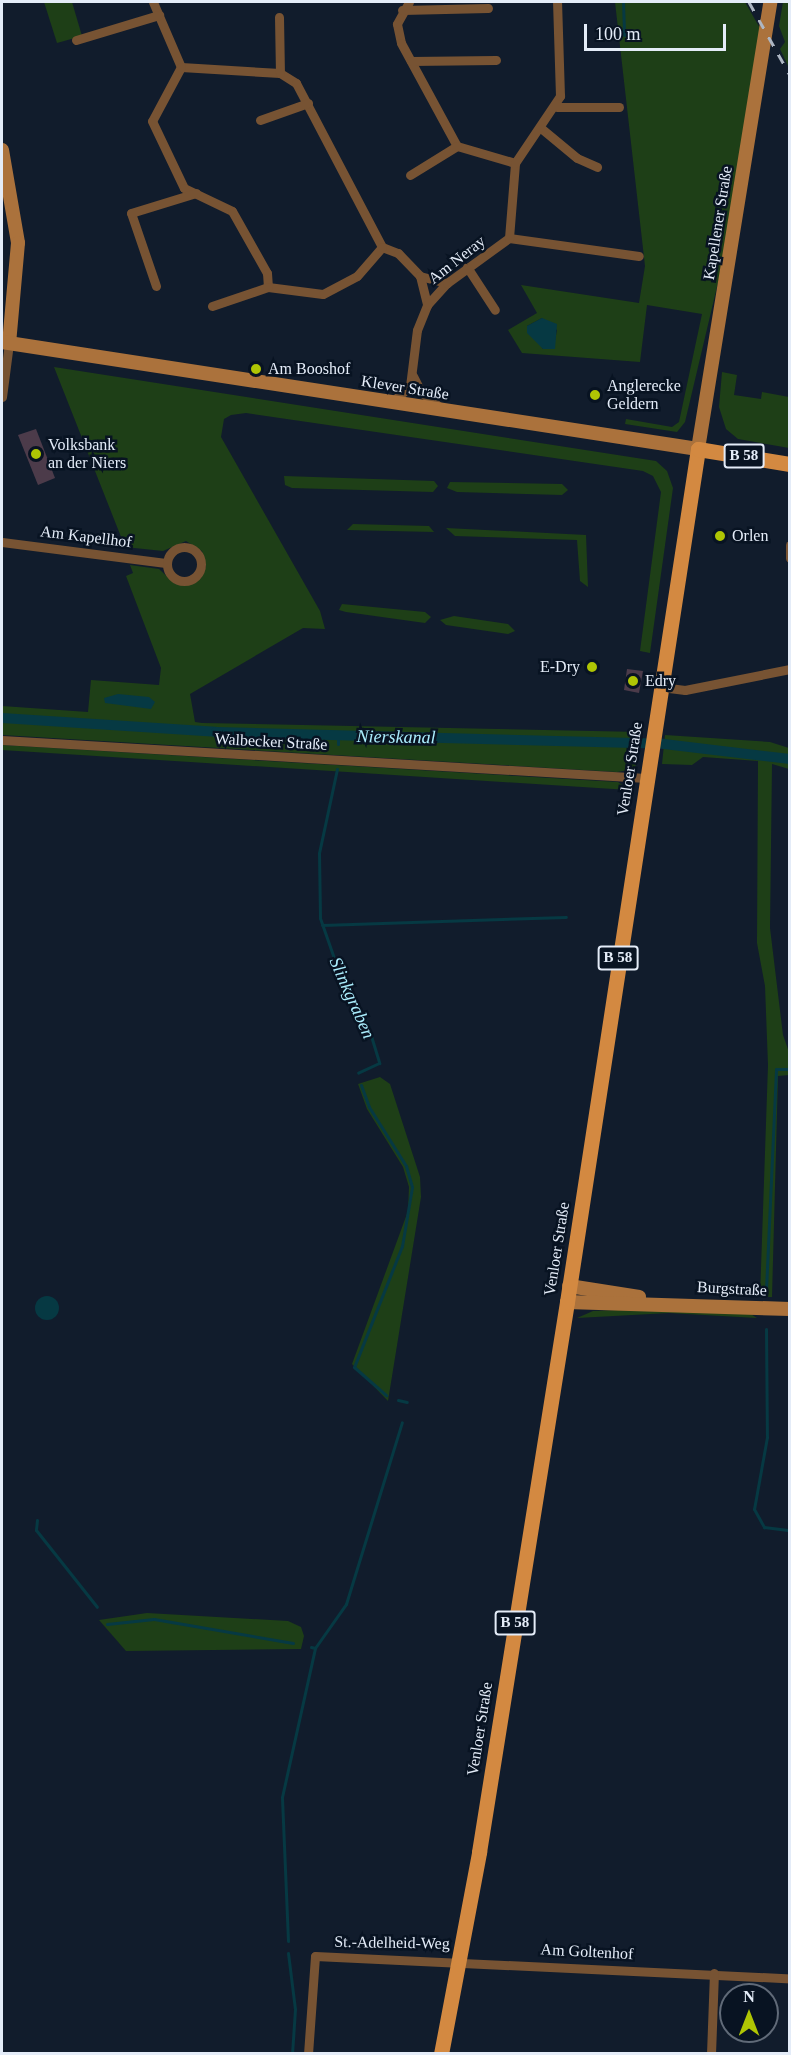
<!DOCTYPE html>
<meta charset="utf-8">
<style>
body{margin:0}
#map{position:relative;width:791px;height:2055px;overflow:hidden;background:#111c2c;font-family:Georgia,serif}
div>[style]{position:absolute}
.green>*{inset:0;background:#1e3f17}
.water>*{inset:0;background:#063943}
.round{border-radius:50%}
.stream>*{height:3px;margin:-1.5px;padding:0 1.5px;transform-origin:1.5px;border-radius:1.5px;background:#063943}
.canal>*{height:10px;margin:-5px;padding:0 5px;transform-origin:5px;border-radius:5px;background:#063943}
.building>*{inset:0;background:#4c3b4a}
.street>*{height:9px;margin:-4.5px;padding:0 4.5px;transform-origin:4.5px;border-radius:4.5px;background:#775333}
.street>.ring{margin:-4.5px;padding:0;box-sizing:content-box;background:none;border:9px solid #775333;border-radius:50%}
.secondary>*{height:14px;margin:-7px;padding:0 7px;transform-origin:7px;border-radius:7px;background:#ab723c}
.primary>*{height:15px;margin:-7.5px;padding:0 7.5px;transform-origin:7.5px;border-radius:7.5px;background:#d38941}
.rail>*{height:3px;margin-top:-1.5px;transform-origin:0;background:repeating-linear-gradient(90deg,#adb6c3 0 10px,transparent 0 20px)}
.dots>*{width:16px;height:16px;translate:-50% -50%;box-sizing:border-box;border:3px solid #081322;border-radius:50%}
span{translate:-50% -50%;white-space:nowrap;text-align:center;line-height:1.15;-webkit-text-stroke:5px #081322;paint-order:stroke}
.shield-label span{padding:2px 4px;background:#081322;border:2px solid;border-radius:4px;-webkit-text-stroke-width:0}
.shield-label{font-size:15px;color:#e4ecf8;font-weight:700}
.street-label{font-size:16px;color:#e4ecf8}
.poi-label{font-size:16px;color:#e4ecf8}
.left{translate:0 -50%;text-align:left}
.right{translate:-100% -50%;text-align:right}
.water-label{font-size:18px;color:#aaedfd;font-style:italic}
.frame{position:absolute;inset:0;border:3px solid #e4ecf8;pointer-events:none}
.north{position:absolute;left:719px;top:1983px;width:60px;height:60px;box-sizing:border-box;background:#081322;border:2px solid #606a78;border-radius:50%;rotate:0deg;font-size:16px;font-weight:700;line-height:24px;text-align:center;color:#e4ecf8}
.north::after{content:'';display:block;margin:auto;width:21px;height:27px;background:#afc504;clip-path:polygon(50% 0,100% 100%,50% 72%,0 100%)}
.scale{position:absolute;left:584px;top:24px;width:142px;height:27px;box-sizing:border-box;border:3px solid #e4ecf8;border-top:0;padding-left:8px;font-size:18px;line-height:21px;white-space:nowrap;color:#e4ecf8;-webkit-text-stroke:4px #081322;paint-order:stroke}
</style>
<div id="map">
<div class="green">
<i style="clip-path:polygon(44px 2px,72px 2px,82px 36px,57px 43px)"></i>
<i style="clip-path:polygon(evenodd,615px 2px,745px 2px,761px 30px,720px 274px,685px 422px,677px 432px,625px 424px,626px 419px,672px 427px,679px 422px,702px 314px,647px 305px,640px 362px,522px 353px,508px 330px,537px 313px,521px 285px,639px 303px,645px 266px,615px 2px,542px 318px,557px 330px,555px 340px,543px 349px,527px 326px,542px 318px)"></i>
<i style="clip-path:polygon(783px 2px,789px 2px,789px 68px,780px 49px,785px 42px,779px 26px)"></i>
<i style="clip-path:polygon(54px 367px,656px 461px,667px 471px,673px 488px,650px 653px,640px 651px,661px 492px,653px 476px,643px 471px,246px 413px,231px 415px,224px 419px,221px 437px,320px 611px,325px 629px,303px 628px,190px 694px,195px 722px,202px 723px,641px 732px,635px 769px,617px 772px,2px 735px,2px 706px,88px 712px,91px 680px,159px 685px,161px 668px,126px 576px,133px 573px,130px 565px,159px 569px,175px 584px,188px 585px,201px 578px,206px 566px,202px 551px,186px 541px,163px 551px,125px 547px)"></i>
<i style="clip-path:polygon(722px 372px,737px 375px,734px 395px,761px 399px,762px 392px,789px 397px,789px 448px,738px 439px,726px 429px,719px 407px)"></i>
<i style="clip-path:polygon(284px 476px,434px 481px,438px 486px,433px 492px,292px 488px,285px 485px)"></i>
<i style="clip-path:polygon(450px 482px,562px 484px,568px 490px,562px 495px,457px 492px,447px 488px)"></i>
<i style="clip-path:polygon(353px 524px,429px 526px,434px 532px,347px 530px)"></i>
<i style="clip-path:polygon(446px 528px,586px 535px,588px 587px,580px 581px,577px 540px,455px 536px)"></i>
<i style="clip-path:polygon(342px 604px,425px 612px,431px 617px,425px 623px,346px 612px,339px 610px)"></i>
<i style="clip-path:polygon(454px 616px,508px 624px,515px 631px,508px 634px,446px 625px,440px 620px)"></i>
<i style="clip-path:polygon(665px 735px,770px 742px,789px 748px,789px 769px,772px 764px,770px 928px,783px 1035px,790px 1055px,789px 1075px,778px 1076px,772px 1297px,760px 1297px,768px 1065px,765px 986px,757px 943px,758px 761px,703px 757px,692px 765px,662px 764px)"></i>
<i style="clip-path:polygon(2px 745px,618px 782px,629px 790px,2px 750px)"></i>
<i style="clip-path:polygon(380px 1077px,390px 1084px,420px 1177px,421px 1197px,388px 1401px,352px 1364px,408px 1211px,409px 1187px,403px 1167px,367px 1109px,358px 1084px)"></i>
<i style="clip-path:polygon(672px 1308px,749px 1313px,757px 1318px,669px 1313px,577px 1318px,593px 1311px)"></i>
<i style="clip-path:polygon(147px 1613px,288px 1621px,301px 1627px,304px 1636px,301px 1649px,126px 1651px,99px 1620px)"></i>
</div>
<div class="water">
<i style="clip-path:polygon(542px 318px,557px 324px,555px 349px,543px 349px,527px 333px,527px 326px)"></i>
<i style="clip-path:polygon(118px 694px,149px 697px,155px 702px,151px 709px,105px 703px,104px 698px)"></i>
<i class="round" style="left:35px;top:1296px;width:24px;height:24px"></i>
</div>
<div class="stream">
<i style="left:623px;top:2px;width:33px;rotate:88deg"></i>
<i style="left:338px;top:744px;width:8px;rotate:-90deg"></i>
<i style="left:337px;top:769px;width:86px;rotate:102.1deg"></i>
<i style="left:319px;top:853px;width:65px;rotate:89.1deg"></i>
<i style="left:320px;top:918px;width:70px;rotate:70.8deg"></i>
<i style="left:343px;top:984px;width:49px;rotate:59.2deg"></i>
<i style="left:368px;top:1026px;width:39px;rotate:73deg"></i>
<i style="left:379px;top:1063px;width:23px;rotate:155deg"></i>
<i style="left:322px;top:925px;width:244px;rotate:-1.9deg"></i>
<i style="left:361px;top:1085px;width:23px;rotate:70deg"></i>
<i style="left:369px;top:1107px;width:70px;rotate:57.9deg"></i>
<i style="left:406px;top:1166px;width:22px;rotate:74deg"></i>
<i style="left:412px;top:1187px;width:60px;rotate:99.6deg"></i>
<i style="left:402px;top:1246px;width:130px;rotate:111.6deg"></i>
<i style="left:354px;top:1367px;width:43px;rotate:41.2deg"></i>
<i style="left:766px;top:1290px;width:221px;rotate:-87.4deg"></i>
<i style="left:776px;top:1069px;width:14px"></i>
<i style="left:766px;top:1329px;width:108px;rotate:89.5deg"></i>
<i style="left:767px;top:1437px;width:73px;rotate:100.2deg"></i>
<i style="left:754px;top:1509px;width:21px;rotate:61deg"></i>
<i style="left:764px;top:1527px;width:26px;rotate:7deg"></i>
<i style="left:398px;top:1400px;width:9px;rotate:13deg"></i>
<i style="left:37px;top:1520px;width:10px;rotate:96deg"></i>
<i style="left:36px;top:1530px;width:98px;rotate:51.6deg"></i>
<i style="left:107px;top:1624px;width:47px;rotate:-6.1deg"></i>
<i style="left:154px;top:1619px;width:141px;rotate:9.8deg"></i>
<i style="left:311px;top:1647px;width:4px;rotate:14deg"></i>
<i style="left:315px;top:1648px;width:54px;rotate:-54.8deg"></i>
<i style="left:346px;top:1604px;width:190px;rotate:-72.9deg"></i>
<i style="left:288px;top:1941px;width:144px;rotate:-92.4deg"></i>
<i style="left:282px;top:1797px;width:153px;rotate:-77.5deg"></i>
<i style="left:288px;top:1953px;width:56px;rotate:82.9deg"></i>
<i style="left:295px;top:2009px;width:45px;rotate:93.8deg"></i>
</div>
<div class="canal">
<i style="left:2px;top:718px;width:214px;rotate:3.7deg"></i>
<i style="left:216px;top:732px;width:448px;rotate:1.5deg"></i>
<i style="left:664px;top:744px;width:127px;rotate:6.8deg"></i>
</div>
<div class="building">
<i style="clip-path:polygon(36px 429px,55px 478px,38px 485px,18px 435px)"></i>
<i style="clip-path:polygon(627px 669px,643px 671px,639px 693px,624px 690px)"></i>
</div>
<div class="street">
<i style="left:153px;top:2px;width:71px;rotate:66.7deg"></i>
<i style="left:181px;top:67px;width:99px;rotate:3.5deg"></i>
<i style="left:280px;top:73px;width:19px;rotate:32deg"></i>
<i style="left:296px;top:83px;width:185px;rotate:62.3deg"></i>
<i style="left:382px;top:247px;width:17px;rotate:21deg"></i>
<i style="left:398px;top:253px;width:32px;rotate:46deg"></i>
<i style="left:420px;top:276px;width:28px;rotate:15deg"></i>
<i style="left:409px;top:2px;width:25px;rotate:119deg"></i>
<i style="left:397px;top:24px;width:19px;rotate:78deg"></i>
<i style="left:401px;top:43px;width:117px;rotate:61.5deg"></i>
<i style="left:457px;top:146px;width:60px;rotate:16.3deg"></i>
<i style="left:402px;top:10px;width:86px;rotate:-1.3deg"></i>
<i style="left:279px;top:17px;width:56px;rotate:89deg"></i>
<i style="left:76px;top:40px;width:87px;rotate:-16.8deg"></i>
<i style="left:411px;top:61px;width:85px;rotate:-0.7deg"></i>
<i style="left:181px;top:67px;width:61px;rotate:118.2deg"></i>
<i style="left:152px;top:121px;width:74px;rotate:64.5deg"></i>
<i style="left:184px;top:188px;width:53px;rotate:25.6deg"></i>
<i style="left:232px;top:211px;width:71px;rotate:60.6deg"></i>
<i style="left:267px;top:273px;width:14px;rotate:86deg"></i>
<i style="left:268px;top:287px;width:55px;rotate:7.3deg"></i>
<i style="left:323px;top:294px;width:38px;rotate:-28deg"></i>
<i style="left:357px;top:276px;width:38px;rotate:-49deg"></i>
<i style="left:557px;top:107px;width:62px"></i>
<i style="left:260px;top:120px;width:51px;rotate:-19.5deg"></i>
<i style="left:542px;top:129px;width:45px;rotate:39.6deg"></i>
<i style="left:577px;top:158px;width:22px;rotate:24deg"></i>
<i style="left:410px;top:175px;width:55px;rotate:-31.7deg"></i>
<i style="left:509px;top:238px;width:131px;rotate:7.9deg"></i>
<i style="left:467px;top:267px;width:51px;rotate:56.9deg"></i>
<i style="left:420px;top:276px;width:30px;rotate:76deg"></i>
<i style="left:156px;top:286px;width:77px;rotate:-108.9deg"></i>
<i style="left:131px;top:213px;width:68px;rotate:-17.1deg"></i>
<i style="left:212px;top:306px;width:59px;rotate:-18.7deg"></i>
<i style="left:413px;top:376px;width:18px;rotate:63deg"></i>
<i style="left:421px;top:392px;width:26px;rotate:39deg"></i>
<i style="left:2px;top:397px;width:54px;rotate:-82.6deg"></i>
<i style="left:393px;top:401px;width:23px;rotate:-41deg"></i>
<i style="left:410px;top:386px;width:56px;rotate:-82.9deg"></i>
<i style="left:417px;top:330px;width:27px;rotate:-68deg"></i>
<i style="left:427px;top:305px;width:30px;rotate:-48deg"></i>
<i style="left:447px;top:283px;width:77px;rotate:-36deg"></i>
<i style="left:509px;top:238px;width:75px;rotate:-85.4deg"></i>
<i style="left:515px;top:163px;width:81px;rotate:-56.1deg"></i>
<i style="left:560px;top:96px;width:94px;rotate:-91.8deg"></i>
<i style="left:2px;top:542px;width:165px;rotate:7.3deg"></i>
<i style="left:790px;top:545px;width:13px;rotate:90deg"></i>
<i class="ring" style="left:167px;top:547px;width:25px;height:25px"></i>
<i style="left:661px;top:687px;width:24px;rotate:7deg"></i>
<i style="left:685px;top:690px;width:107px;rotate:-11.3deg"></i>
<i style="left:2px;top:740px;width:645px;rotate:3.38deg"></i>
<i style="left:308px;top:2054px;width:98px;rotate:-85.9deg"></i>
<i style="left:315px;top:1956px;width:476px;rotate:2.7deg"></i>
<i style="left:711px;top:2054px;width:81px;rotate:-87.9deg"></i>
</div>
<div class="secondary">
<i style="left:2px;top:150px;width:94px;rotate:80.2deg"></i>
<i style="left:18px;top:243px;width:100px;rotate:95.1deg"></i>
<i style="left:2px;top:342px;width:704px;rotate:8.74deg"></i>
<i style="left:698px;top:449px;width:453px;rotate:-80.8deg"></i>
<i style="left:569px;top:1286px;width:71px;rotate:8.9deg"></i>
<i style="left:567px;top:1302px;width:223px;rotate:1.8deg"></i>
</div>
<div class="primary">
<i style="left:441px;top:2054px;width:206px;rotate:-79.3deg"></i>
<i style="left:479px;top:1852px;width:557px;rotate:-80.91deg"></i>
<i style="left:567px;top:1302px;width:863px;rotate:-81.27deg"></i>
<i style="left:698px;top:449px;width:93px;rotate:9.3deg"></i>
</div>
<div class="rail">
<i style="left:749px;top:2px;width:84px;rotate:60.7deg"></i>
</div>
<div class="dots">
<i style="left:256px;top:369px;background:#afc504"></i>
<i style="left:595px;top:395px;background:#afc504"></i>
<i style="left:36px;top:454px;background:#afc504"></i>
<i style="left:720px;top:536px;background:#afc504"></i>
<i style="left:592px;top:667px;background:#afc504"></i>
<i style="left:633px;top:681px;background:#afc504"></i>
</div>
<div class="shield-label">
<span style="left:744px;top:456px">B 58</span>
<span style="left:618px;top:958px">B 58</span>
<span style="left:515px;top:1623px">B 58</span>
</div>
<div class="street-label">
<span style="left:718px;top:223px;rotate:-81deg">Kapellener Straße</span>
<span style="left:457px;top:260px;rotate:-38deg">Am Neray</span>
<span style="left:405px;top:388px;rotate:9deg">Klever Straße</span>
<span style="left:86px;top:537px;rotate:7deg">Am Kapellhof</span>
<span style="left:271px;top:742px;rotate:3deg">Walbecker Straße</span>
<span style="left:630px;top:769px;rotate:-81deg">Venloer Straße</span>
<span style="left:557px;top:1249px;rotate:-81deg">Venloer Straße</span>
<span style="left:732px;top:1289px;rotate:3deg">Burgstraße</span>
<span style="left:480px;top:1729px;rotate:-81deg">Venloer Straße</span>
<span style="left:392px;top:1943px;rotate:1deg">St.-Adelheid-Weg</span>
<span style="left:587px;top:1952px;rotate:3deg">Am Goltenhof</span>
</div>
<div class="poi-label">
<span class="left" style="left:268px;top:369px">Am Booshof</span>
<span class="left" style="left:607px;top:395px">Anglerecke<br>Geldern</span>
<span class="left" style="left:48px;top:454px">Volksbank<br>an der Niers</span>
<span class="left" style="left:732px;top:536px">Orlen</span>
<span class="right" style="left:580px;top:667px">E-Dry</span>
<span class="left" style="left:645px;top:681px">Edry</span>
</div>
<div class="water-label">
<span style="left:396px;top:737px;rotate:1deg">Nierskanal</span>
<span style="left:352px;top:998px;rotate:66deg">Slinkgraben</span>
</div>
<div class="frame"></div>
<div class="north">N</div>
<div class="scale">100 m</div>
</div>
